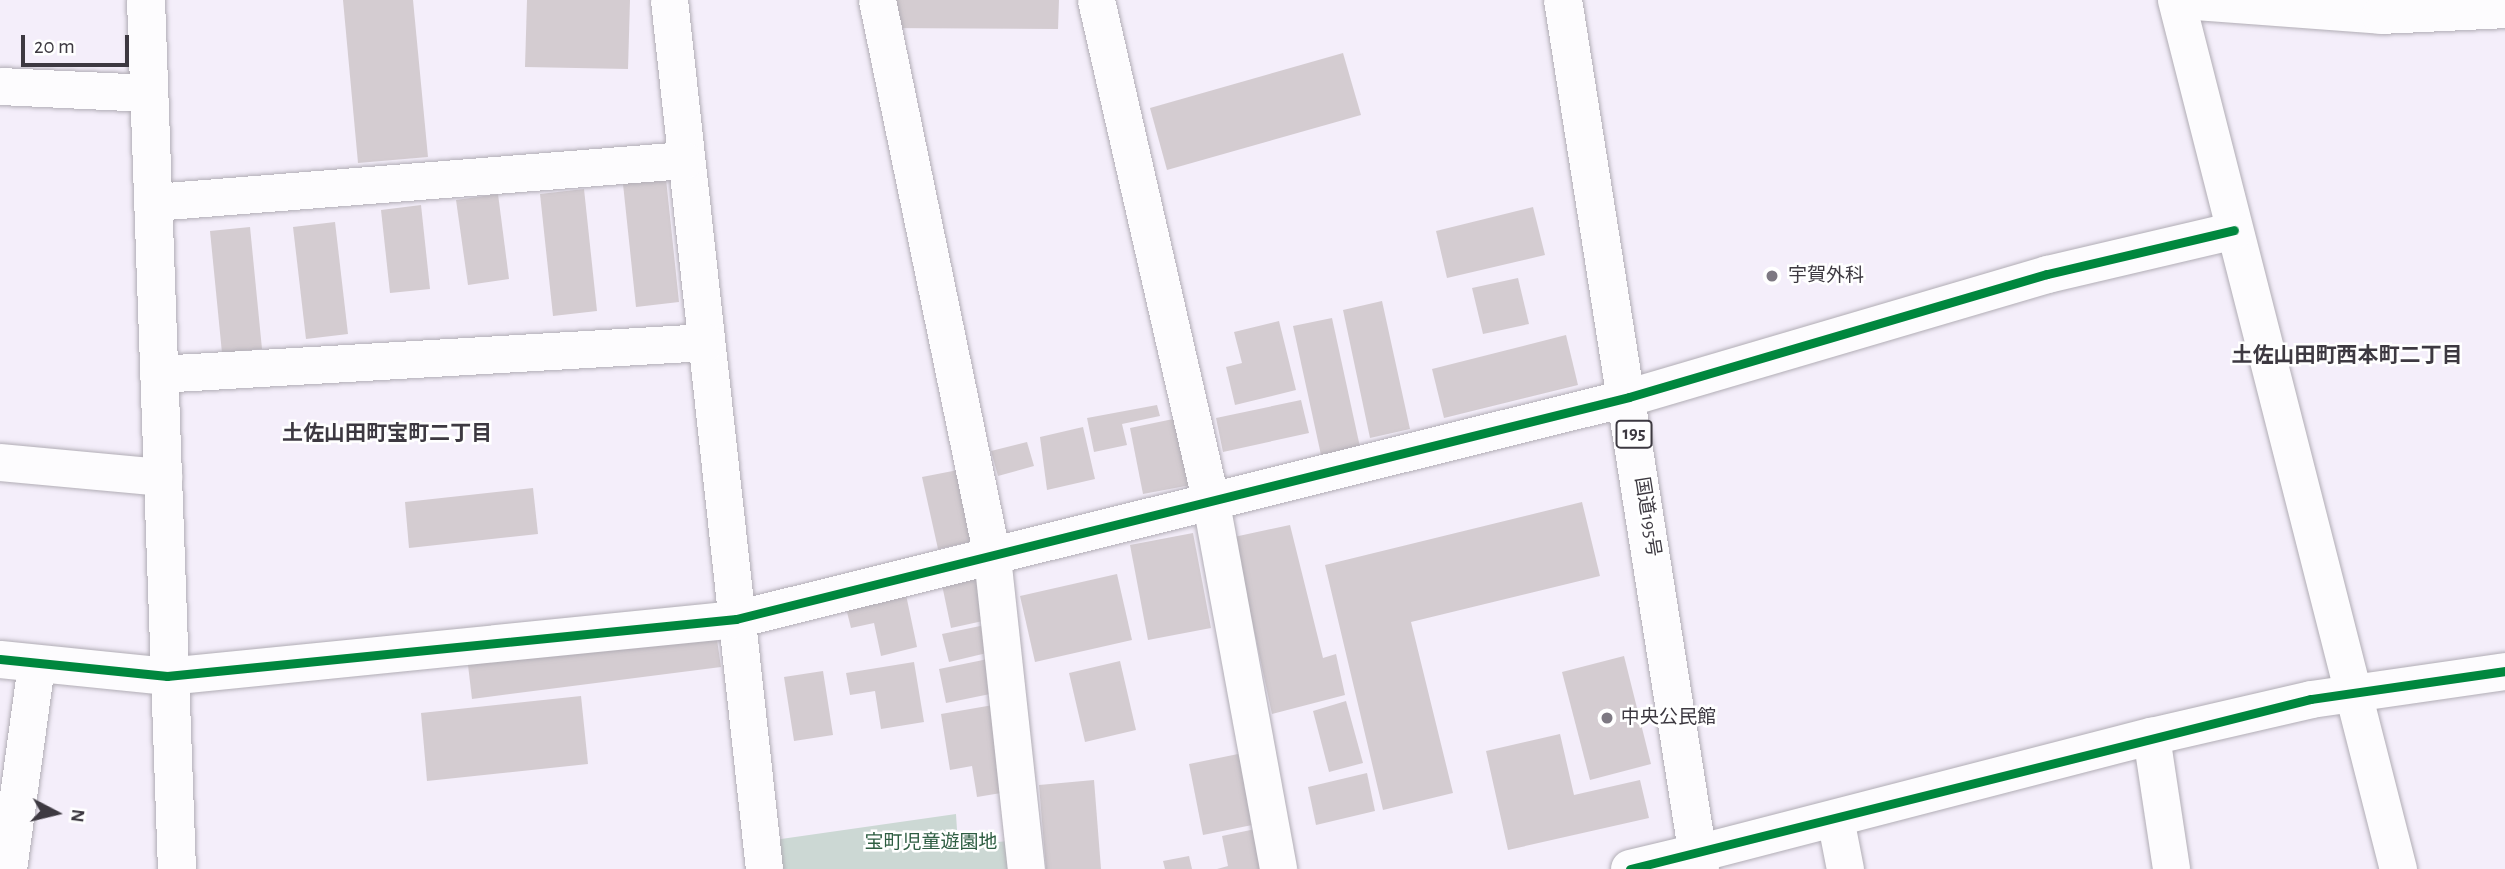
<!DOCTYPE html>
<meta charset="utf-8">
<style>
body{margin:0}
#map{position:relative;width:2505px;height:869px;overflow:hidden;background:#f4eefa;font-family:"Alegreya Sans","Noto Sans JP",sans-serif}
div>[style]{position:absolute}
.green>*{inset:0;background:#ccd8d4}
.building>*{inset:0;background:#d4ccd1}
.roads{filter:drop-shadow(0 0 2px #b1adb5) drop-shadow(0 0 2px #b1adb5)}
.street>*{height:37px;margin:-18.5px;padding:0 18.5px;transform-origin:18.5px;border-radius:18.5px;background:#fdfcfe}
.secondary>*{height:38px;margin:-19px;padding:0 19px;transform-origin:19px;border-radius:19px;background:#fdfcfe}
.highway>*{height:38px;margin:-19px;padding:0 19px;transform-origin:19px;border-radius:19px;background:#fdfcfe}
.cycleway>*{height:9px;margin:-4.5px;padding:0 4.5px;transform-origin:4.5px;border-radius:4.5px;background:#00873e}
.dots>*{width:19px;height:19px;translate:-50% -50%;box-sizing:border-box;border:4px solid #fff;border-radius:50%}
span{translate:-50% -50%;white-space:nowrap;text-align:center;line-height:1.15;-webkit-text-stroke:5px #fff;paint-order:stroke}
.shield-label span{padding:2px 5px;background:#fff;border:2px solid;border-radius:5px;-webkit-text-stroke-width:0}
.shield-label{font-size:18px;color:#3d3941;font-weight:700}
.poi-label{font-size:19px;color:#3d3941}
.left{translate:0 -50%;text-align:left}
.street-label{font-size:19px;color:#3d3941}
.park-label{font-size:19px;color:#2d5d41}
.neighbourhood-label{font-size:21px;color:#3d3941;font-weight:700}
.north{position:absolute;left:21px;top:778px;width:70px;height:70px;-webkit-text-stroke:5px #fff;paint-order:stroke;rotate:97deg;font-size:19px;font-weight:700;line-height:28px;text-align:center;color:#3d3941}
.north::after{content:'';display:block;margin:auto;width:24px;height:32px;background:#3d3941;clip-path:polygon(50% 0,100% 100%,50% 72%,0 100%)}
.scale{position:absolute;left:21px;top:35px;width:108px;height:32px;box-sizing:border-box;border:4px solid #3d3941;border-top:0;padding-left:9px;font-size:21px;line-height:24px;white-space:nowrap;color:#3d3941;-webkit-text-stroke:5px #fff;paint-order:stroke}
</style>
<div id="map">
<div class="green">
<i style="clip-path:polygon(956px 814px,958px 846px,1008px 841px,1011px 869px,777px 869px,774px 840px)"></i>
</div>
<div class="building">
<i style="clip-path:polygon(343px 0,413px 0,428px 157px,358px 163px)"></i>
<i style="clip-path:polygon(527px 0,630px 0,628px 69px,525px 67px)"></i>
<i style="clip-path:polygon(882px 0,1059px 0,1058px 29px,881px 28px)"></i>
<i style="clip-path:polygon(1343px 53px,1361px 115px,1167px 170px,1150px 108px)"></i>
<i style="clip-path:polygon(666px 179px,679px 302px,636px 307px,623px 184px)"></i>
<i style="clip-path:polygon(584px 189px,597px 311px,553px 316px,540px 194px)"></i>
<i style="clip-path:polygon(498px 194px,509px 279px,468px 285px,456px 200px)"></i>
<i style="clip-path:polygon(421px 205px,430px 289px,390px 293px,381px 210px)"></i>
<i style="clip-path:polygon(1533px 207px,1545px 255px,1447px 278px,1436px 231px)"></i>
<i style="clip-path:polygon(335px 222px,348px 334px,306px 339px,293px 227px)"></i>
<i style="clip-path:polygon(250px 227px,262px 349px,222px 353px,210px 231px)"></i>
<i style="clip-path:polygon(1518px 278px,1529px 324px,1483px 334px,1472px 288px)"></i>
<i style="clip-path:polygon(1382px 301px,1410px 429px,1370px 438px,1343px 310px)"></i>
<i style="clip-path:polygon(1332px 318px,1360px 447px,1321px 455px,1293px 326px)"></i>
<i style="clip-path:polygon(1279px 321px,1296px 390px,1235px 405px,1226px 367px,1242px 363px,1234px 332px)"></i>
<i style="clip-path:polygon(1566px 335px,1578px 385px,1444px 418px,1432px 369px)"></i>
<i style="clip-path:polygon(1301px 400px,1309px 433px,1223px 452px,1216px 418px)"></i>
<i style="clip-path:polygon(1157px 405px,1160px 416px,1122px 424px,1127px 445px,1094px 452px,1087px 418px)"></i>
<i style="clip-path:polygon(1178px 418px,1191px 485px,1143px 494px,1130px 428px)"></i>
<i style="clip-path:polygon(1083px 427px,1095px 479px,1047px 490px,1040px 437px)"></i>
<i style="clip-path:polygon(1027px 442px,1034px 466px,998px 476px,991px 451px)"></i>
<i style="clip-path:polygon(958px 470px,974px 541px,938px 549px,922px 477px)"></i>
<i style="clip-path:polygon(533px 488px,538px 534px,409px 548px,405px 502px)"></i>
<i style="clip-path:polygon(1582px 502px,1600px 576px,1411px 622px,1453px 793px,1383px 810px,1325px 565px)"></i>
<i style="clip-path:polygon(1290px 525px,1323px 658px,1336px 654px,1345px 695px,1272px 714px,1234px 537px)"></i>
<i style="clip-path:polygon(1193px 533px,1211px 628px,1148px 640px,1130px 545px)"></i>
<i style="clip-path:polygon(982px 571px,992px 619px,951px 628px,941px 580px)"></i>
<i style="clip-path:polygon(1117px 574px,1132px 640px,1035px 662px,1020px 596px)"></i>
<i style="clip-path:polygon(905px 590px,917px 647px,881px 656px,874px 623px,851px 628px,845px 604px)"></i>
<i style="clip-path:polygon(985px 625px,991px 652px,949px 662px,942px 634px)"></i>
<i style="clip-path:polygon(716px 633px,721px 667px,472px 699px,468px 665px)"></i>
<i style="clip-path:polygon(1624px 656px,1651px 764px,1590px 780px,1562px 672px)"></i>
<i style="clip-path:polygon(993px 658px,1000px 692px,946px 703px,939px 669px)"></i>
<i style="clip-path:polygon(1120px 661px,1136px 730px,1085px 742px,1069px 673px)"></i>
<i style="clip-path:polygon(914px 662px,924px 722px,881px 729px,875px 691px,850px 695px,846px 673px)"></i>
<i style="clip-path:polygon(823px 671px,833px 735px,794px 741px,784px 677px)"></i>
<i style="clip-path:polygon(581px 696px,588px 764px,427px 781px,421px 713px)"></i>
<i style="clip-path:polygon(1346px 701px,1363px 763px,1329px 772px,1313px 711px)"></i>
<i style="clip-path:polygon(999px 704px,1013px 791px,977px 797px,972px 766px,950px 770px,941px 714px)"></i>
<i style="clip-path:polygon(1560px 734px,1574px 795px,1640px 780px,1649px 818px,1508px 850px,1486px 751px)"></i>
<i style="clip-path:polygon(1248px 752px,1262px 823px,1203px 835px,1189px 764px)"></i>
<i style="clip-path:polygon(1367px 773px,1375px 811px,1316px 825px,1308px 787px)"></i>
<i style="clip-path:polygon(1094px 780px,1101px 869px,1046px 869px,1039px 785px)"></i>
<i style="clip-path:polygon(1265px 827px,1262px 869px,1217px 869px,1228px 866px,1222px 836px)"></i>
<i style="clip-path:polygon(1189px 856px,1192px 869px,1165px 869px,1163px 861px)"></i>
</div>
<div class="roads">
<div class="street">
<i style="left:669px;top:0;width:874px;rotate:83.76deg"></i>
<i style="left:877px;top:0;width:569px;rotate:78.33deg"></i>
<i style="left:992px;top:557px;width:314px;rotate:83.8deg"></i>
<i style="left:1096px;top:0;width:516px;rotate:77.12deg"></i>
<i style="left:1211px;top:503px;width:372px;rotate:79.6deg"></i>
<i style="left:2176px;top:0;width:897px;rotate:75.67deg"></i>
<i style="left:2182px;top:0;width:199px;rotate:4.3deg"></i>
<i style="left:2380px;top:15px;width:125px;rotate:-2.7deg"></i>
<i style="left:0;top:86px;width:149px;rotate:2.7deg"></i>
<i style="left:154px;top:202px;width:532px;rotate:-4.53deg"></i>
<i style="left:158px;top:374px;width:549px;rotate:-3.34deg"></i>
<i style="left:0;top:462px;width:164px;rotate:5.3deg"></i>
<i style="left:0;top:659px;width:168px;rotate:5.8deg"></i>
<i style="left:167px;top:676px;width:572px;rotate:-5.72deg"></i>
<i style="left:736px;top:619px;width:920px;rotate:-13.96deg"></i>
<i style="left:1629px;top:397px;width:436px;rotate:-16.4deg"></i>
<i style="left:2047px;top:274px;width:192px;rotate:-13.2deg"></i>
<i style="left:2151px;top:736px;width:134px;rotate:81.4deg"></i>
<i style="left:1835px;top:818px;width:52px;rotate:78.9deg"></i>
<i style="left:1697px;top:853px;width:469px;rotate:-14.5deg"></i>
<i style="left:2151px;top:736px;width:164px;rotate:-13deg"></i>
<i style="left:2311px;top:699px;width:196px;rotate:-8.2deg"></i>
<i style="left:8px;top:869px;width:207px;rotate:-82.2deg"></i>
</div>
<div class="secondary">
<i style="left:146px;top:0;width:870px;rotate:87.96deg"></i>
<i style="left:1630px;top:869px;width:69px;rotate:-13.4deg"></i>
</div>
<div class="highway">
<i style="left:1563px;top:0;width:880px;rotate:81.04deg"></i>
</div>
</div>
<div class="cycleway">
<i style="left:0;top:659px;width:168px;rotate:5.8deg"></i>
<i style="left:167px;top:676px;width:572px;rotate:-5.72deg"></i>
<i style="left:736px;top:619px;width:920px;rotate:-13.96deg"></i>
<i style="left:1629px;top:397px;width:436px;rotate:-16.4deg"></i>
<i style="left:2047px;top:274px;width:192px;rotate:-13.2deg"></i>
<i style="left:1630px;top:869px;width:702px;rotate:-14.02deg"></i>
<i style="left:2311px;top:699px;width:196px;rotate:-8.2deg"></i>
</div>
<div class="dots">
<i style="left:1772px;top:276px;background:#7d7882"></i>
<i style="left:1607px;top:718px;background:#7d7882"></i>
</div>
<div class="shield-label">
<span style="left:1634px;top:434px">195</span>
</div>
<div class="poi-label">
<span class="left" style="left:1788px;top:276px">宇賀外科</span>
<span class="left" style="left:1621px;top:718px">中央公民館</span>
</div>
<div class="street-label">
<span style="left:1647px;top:517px;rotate:81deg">国道195号</span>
</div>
<div class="park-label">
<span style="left:931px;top:843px">宝町児童遊園地</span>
</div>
<div class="neighbourhood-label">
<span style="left:2347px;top:356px">土佐山田町西本町二丁目</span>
<span style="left:387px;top:434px">土佐山田町宝町二丁目</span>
</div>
<div class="north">N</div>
<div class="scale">20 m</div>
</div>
